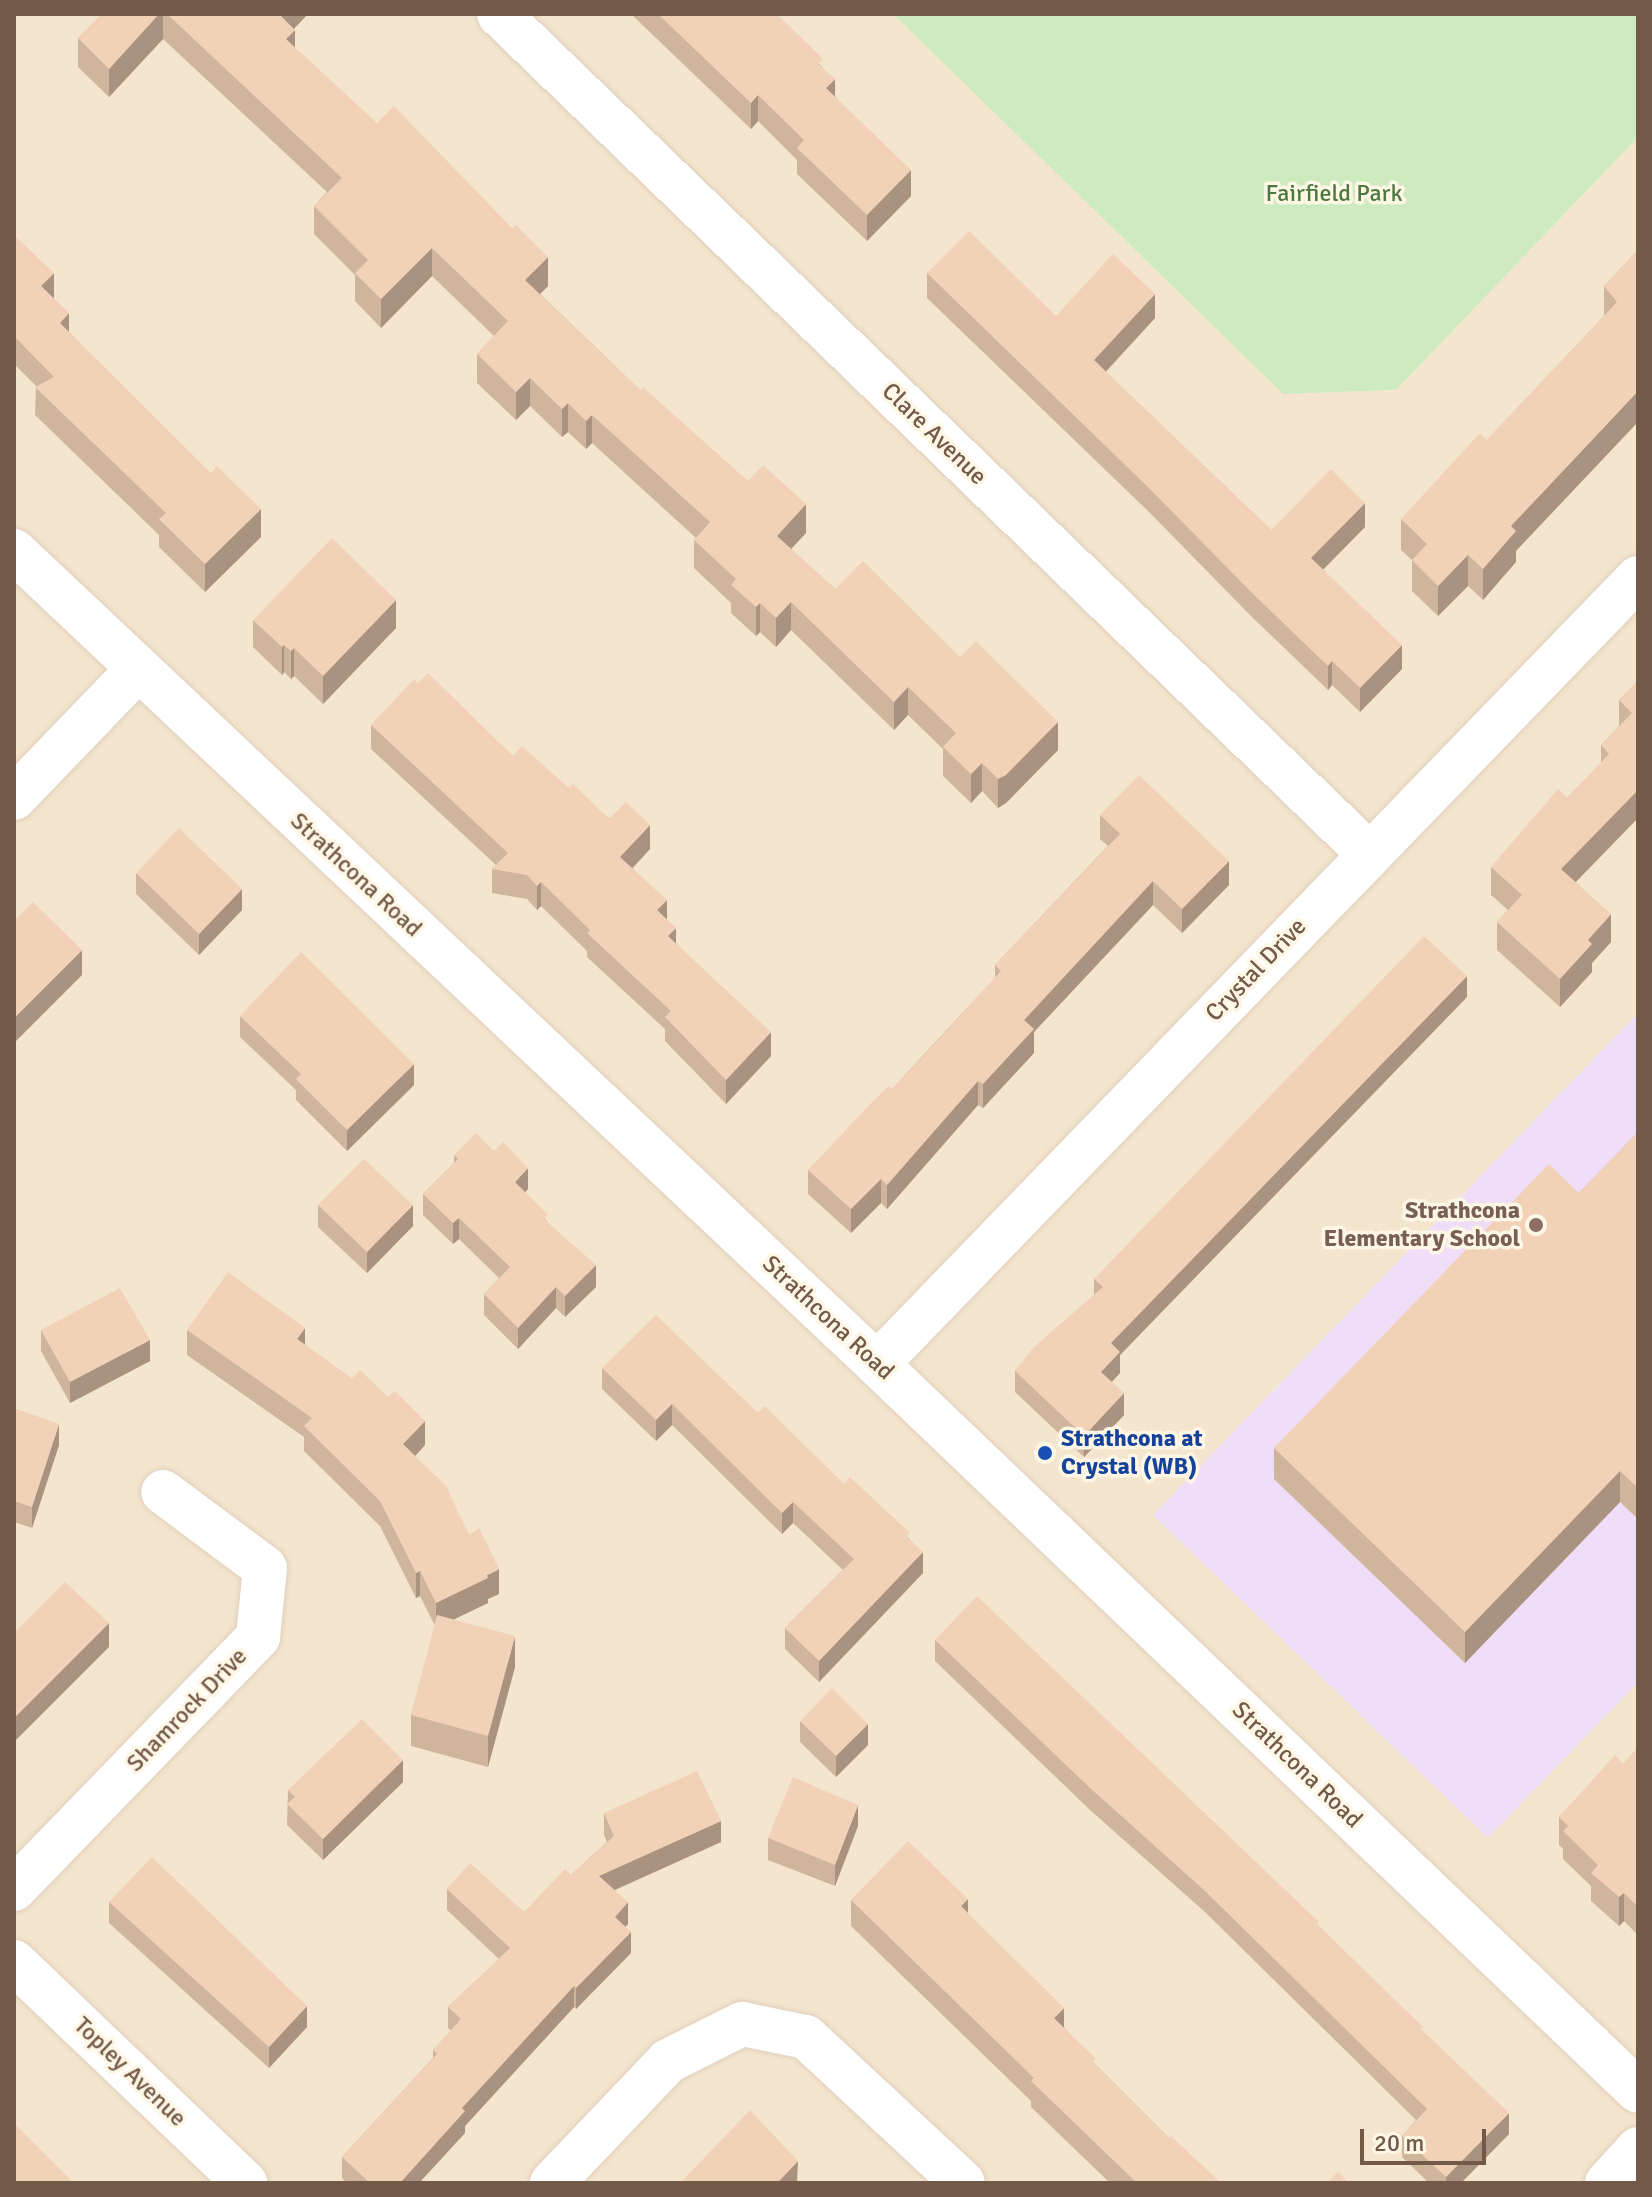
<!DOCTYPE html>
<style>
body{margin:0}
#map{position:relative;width:1652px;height:2197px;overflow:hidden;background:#fcf3e0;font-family:Signika,sans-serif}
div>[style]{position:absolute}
.residential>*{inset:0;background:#f4e5ce}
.education>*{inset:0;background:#f0ddf8}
.green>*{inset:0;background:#ceeabf}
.roads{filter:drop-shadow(0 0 2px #e0cfbc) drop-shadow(0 0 2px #e0cfbc)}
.street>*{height:44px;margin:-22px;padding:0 22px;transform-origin:22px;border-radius:22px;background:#fff}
.wall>*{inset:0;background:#d0b59d}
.shaded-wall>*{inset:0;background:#a99380}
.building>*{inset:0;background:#f2d2b7}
.dots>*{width:22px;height:22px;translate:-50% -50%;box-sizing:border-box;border:4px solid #fff7e6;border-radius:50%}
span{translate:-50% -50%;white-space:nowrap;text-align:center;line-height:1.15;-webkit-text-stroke:7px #fff7e6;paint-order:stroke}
.park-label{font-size:24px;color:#4d793f}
.street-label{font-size:24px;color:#735947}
.education-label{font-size:24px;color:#785e54;font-weight:700}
.right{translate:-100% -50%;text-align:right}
.transit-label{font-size:24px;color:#164399;font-weight:700}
.left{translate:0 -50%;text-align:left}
.frame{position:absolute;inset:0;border:16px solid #735947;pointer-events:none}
.scale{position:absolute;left:1360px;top:2129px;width:126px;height:36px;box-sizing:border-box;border:4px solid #735947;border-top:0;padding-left:10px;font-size:24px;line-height:28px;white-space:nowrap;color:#735947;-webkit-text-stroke:6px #fff7e6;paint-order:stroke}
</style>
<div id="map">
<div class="residential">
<i style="clip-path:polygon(14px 14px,893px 14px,1283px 394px,1396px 390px,1638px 137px,1638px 1013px,1228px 1437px,1487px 1838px,1638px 1682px,1638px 2183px,14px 2183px)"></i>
</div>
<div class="education">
<i style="clip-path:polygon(1638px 1013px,1638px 1682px,1488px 1838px,1153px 1515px)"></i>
</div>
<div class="green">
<i style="clip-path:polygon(893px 14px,1638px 14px,1638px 137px,1396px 390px,1283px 394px)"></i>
</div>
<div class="roads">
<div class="street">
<i style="left:499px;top:14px;width:1209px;rotate:43.99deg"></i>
<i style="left:14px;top:551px;width:1186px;rotate:43.29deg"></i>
<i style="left:877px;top:1364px;width:1052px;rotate:43.69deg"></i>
<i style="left:14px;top:798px;width:178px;rotate:-46.1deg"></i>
<i style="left:877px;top:1364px;width:1094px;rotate:-45.93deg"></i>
<i style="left:14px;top:1889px;width:351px;rotate:-45.9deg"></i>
<i style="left:258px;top:1637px;width:69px;rotate:-84.2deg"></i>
<i style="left:265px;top:1568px;width:127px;rotate:-143.3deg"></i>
<i style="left:14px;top:1962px;width:320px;rotate:43.7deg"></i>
<i style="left:552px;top:2183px;width:168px;rotate:-46.4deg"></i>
<i style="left:668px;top:2061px;width:83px;rotate:-26.6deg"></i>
<i style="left:742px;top:2024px;width:65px;rotate:11.5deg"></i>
<i style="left:806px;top:2037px;width:214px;rotate:42.9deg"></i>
<i style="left:1607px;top:2183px;width:46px;rotate:-47.6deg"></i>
</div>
</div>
<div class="wall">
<i style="clip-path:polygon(102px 14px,308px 14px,294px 29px,295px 48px,548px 286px,540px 294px,640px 390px,806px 533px,791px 549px,835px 589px,960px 657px,1058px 750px,1006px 803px,998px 808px,982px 791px,971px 803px,943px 776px,943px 749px,908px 715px,894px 730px,791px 630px,776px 647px,760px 632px,756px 636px,731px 613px,731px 603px,694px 568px,694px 540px,696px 538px,592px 443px,586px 449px,568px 432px,562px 437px,530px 406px,516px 420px,477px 383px,477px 354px,494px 336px,432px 276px,381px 328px,355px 301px,355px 275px,314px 234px,314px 206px,327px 192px,163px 39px,109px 97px,78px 67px,78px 38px)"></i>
<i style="clip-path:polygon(631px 14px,772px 14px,823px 68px,835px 96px,911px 196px,867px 241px,797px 174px,797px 160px,758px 121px,751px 129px)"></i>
<i style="clip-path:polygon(14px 235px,54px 299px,69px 332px,261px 537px,205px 592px,159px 547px,159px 535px,35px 415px,36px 386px,14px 364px)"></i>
<i style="clip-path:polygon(1638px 250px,1516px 551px,1516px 562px,1483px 600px,1468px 586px,1438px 616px,1412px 591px,1412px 560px,1401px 550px,1401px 519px,1487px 440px,1604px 316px,1604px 286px)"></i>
<i style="clip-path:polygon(927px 273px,1056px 316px,1155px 318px,1106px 372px,1271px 530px,1365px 527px,1323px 569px,1402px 669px,1360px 712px,1332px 685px,1328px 690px,1251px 616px,1149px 512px,927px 298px)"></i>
<i style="clip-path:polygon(253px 620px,396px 628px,323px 704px,294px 676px,291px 679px,284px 672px,282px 675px,253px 647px)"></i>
<i style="clip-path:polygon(1638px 681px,1638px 818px,1576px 882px,1611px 942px,1592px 963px,1592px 972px,1560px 1007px,1497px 950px,1497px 922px,1508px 910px,1491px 895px,1491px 867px,1567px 798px,1601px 763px,1601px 745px,1619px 726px,1619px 700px)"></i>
<i style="clip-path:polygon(371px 725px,513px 756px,569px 788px,650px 849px,633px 868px,667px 919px,676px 943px,771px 1056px,726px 1104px,665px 1041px,665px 1029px,587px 957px,587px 951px,541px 906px,537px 910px,527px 899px,492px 893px,492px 869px,496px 865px,371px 749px)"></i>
<i style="clip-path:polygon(1100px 815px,1229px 885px,1182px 933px,1153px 905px,1034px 1032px,1034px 1053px,983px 1108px,978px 1105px,887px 1209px,881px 1203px,851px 1233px,808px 1194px,808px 1170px,892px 1089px,995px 978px,995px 965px,1108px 846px,1100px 839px)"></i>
<i style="clip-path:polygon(136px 873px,242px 910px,199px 955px,136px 894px)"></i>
<i style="clip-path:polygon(1467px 997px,1120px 1355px,1120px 1373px,1112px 1382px,1124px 1415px,1084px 1457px,1015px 1392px,1015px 1371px,1094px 1295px,1094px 1279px)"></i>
<i style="clip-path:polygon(240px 1016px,414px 1085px,347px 1151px,296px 1100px,296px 1090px,240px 1037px)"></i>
<i style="clip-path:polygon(1638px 1132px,1638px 1519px,1620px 1502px,1465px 1663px,1274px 1479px,1274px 1448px,1579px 1193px)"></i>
<i style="clip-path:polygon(454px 1155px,528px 1189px,525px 1192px,596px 1287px,565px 1317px,556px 1308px,518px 1349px,484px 1315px,484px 1294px,499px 1278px,459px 1239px,453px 1244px,423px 1215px,423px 1194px,454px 1163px)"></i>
<i style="clip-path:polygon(318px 1205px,413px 1226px,367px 1273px,318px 1227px)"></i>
<i style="clip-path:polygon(41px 1330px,150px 1361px,70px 1403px,41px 1351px)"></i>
<i style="clip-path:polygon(187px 1330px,305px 1345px,425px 1445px,415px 1456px,469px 1535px,499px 1594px,488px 1599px,488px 1603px,454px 1619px,515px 1667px,488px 1767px,411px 1746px,411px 1715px,435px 1626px,420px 1596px,416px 1598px,380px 1526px,304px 1451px,304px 1437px,187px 1355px)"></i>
<i style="clip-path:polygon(602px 1368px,758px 1413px,910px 1539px,923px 1573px,819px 1682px,785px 1649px,785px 1628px,843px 1570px,793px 1523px,782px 1534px,672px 1425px,656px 1441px,602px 1389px)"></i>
<i style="clip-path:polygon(14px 1408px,59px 1445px,32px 1528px,14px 1522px)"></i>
<i style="clip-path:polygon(935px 1640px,1319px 1926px,1423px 2032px,1509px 2134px,1461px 2183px,1429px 2183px,1402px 2157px,1402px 2136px,1416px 2120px,1205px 1912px,1089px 1809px,935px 1661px)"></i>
<i style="clip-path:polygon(800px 1721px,868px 1745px,836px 1777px,800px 1742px)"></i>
<i style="clip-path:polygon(1638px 1748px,1638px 1935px,1624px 1921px,1619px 1926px,1591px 1901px,1591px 1886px,1563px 1859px,1563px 1849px,1559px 1845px,1559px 1817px,1623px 1764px)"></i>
<i style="clip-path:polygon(403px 1782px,323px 1860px,287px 1825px,288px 1790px)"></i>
<i style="clip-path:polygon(604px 1813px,721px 1842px,615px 1890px,628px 1924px,625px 1927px,631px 1953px,576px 2009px,574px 2007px,465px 2126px,465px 2133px,419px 2183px,347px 2183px,342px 2178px,342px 2157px,433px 2058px,433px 2050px,451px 2031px,448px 2028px,448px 2007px,499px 1959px,447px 1910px,447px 1889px,524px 1912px,571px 1875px,607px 1842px,604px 1835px)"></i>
<i style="clip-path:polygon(858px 1826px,835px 1886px,768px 1860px,768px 1838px)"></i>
<i style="clip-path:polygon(851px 1900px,968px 1913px,1096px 2065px,1169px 2138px,1221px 2183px,1110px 2183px,1031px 2107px,1031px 2101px,851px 1926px)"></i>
<i style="clip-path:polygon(109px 1902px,307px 2027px,269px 2068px,109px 1923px)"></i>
</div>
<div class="shaded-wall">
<i style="clip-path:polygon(159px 14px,163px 14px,163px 39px,109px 97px,109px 69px)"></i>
<i style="clip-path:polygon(281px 14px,308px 14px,280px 43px,280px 15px)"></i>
<i style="clip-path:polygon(295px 30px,295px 58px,286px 39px)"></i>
<i style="clip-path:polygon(835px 79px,835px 105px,826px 88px)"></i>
<i style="clip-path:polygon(758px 95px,758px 121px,751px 129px,751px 103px)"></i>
<i style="clip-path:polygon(911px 170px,911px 196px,867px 241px,867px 215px)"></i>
<i style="clip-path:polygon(432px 248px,432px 276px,381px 328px,381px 299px)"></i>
<i style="clip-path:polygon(548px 257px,548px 286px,525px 309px,525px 280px)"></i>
<i style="clip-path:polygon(54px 273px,54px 301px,41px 286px)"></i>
<i style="clip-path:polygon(1155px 294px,1155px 318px,1094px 384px,1094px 360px)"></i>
<i style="clip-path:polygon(69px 313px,69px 341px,60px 323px)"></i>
<i style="clip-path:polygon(530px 378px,530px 406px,516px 420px,516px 392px)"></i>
<i style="clip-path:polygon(1638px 391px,1638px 422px,1516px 551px,1516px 562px,1483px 600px,1483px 569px,1511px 526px)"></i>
<i style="clip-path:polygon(568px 403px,568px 432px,562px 437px,562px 409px)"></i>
<i style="clip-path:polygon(592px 415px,592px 443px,586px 449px,586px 421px)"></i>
<i style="clip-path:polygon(1365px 503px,1365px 527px,1311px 582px,1311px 558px)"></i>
<i style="clip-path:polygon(806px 504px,806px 533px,777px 564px,777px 536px)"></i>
<i style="clip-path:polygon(261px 509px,261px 537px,205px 592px,205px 564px)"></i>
<i style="clip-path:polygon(1468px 555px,1468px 586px,1438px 616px,1438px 586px)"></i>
<i style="clip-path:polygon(396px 600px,396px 628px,323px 704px,323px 676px)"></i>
<i style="clip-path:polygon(791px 602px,791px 630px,776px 647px,776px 618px)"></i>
<i style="clip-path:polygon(760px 603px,760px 632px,756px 636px,756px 607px)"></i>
<i style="clip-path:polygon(284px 645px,284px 672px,282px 675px,282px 647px)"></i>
<i style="clip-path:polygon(1402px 645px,1402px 669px,1360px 712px,1360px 688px)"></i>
<i style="clip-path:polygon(294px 648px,294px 676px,291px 679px,291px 651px)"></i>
<i style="clip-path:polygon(1332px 661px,1332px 685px,1328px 690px,1328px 666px)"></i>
<i style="clip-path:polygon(908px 687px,908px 715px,894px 730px,894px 702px)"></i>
<i style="clip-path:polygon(1058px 722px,1058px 750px,1006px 803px,998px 808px,998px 779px)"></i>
<i style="clip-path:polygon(982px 763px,982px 791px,971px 803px,971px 774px)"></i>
<i style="clip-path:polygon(1638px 790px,1638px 818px,1561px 897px,1561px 869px)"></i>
<i style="clip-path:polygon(650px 825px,650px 849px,620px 881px,620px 857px)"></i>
<i style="clip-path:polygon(1229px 861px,1229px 885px,1182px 933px,1182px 909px)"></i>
<i style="clip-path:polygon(1153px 881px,1153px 905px,1034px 1032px,1034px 1053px,983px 1108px,983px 1084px,1024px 1020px)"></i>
<i style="clip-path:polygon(541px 882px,541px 906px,537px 910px,537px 886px)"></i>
<i style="clip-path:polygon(242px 889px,242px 910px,199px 955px,199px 934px)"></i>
<i style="clip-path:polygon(667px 900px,667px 924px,657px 910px)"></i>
<i style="clip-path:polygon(1611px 914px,1611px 942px,1592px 963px,1592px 972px,1560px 1007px,1560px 979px,1588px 940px)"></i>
<i style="clip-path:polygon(676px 928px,676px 952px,668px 936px)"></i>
<i style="clip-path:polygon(82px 950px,82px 975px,14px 1043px,14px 1018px)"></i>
<i style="clip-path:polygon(1467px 976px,1467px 997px,1120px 1355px,1120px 1373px,1101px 1393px,1101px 1372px,1111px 1343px)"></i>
<i style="clip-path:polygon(771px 1032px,771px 1056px,726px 1104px,726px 1080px)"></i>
<i style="clip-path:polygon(414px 1064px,414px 1085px,347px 1151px,347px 1130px)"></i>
<i style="clip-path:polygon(978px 1081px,978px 1105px,887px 1209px,887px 1185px)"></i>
<i style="clip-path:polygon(528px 1168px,528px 1189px,515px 1203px,515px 1182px)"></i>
<i style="clip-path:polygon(881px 1179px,881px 1203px,851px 1233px,851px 1209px)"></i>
<i style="clip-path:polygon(413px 1205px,413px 1226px,367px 1273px,367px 1252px)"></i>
<i style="clip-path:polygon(459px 1218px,459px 1239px,453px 1244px,453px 1223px)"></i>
<i style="clip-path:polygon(596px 1265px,596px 1287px,565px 1317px,565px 1296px)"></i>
<i style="clip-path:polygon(556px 1287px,556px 1308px,518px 1349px,518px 1328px)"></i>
<i style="clip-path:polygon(305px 1328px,305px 1353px,297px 1339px)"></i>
<i style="clip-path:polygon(150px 1340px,150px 1361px,70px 1403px,70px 1382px)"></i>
<i style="clip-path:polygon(1124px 1393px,1124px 1415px,1084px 1457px,1084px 1436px)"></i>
<i style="clip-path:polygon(672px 1404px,672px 1425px,656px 1441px,656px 1420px)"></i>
<i style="clip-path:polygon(425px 1421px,425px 1445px,403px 1469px,403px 1444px)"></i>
<i style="clip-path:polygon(59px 1424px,59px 1445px,32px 1528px,32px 1507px)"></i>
<i style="clip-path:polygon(1620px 1471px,1620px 1502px,1465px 1663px,1465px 1632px)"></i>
<i style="clip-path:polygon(793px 1502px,793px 1523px,782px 1534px,782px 1513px)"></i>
<i style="clip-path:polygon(923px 1552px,923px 1573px,819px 1682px,819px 1661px)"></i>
<i style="clip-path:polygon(499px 1569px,499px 1594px,488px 1599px,488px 1603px,436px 1628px,436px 1603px)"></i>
<i style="clip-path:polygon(420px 1571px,420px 1596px,416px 1598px,416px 1573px)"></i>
<i style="clip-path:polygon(109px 1623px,109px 1647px,14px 1742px,14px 1718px)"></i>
<i style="clip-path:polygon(515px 1636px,515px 1667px,488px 1767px,488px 1736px)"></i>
<i style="clip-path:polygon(868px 1724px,868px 1745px,836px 1777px,836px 1756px)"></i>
<i style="clip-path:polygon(403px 1760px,403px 1782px,323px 1860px,323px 1839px)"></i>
<i style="clip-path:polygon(858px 1805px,858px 1826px,835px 1886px,835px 1865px)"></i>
<i style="clip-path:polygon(721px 1821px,721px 1842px,599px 1897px,599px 1876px)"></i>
<i style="clip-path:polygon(1624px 1893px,1624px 1921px,1619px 1926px,1619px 1897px)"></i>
<i style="clip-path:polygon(968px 1899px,968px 1925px,961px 1906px)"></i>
<i style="clip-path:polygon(628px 1902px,628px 1924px,615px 1938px,615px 1917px)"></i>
<i style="clip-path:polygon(631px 1932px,631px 1953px,576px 2009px,576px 1988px)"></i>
<i style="clip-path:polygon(574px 1986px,574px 2007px,465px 2126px,465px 2133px,419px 2183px,400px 2183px,462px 2108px)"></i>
<i style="clip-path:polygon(307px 2006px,307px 2027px,269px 2068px,269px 2047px)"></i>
<i style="clip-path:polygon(1064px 2008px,1064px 2034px,1054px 2018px)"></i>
<i style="clip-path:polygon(1509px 2113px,1509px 2134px,1461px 2183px,1446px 2183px,1446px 2177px)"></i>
<i style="clip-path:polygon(798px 2161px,797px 2183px,777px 2183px)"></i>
</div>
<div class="building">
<i style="clip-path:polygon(102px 14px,159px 14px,109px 69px,78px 38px)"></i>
<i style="clip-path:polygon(167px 14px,281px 14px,280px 15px,295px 30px,286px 39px,377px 123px,394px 106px,512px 228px,516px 225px,548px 257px,525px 280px,640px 390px,643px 387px,748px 481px,763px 465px,806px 504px,777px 536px,835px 589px,863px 561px,960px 657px,976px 641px,1058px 722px,1006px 775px,998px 779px,982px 763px,971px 774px,943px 747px,956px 733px,908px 687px,894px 702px,791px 602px,776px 618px,760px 603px,756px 607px,731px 585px,736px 579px,694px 540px,710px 522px,592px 415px,586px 421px,568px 403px,562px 409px,530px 378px,516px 392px,477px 354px,508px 321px,432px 248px,381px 299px,355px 273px,368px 260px,314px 206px,342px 178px)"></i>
<i style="clip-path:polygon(658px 14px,777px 14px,823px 59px,818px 64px,835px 79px,826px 88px,911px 170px,867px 215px,797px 148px,804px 140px,758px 95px,751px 103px)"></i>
<i style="clip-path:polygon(969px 231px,1056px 316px,1113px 254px,1155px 294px,1094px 360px,1271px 530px,1331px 469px,1365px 503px,1311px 558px,1402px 645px,1360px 688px,1332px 661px,1328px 666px,1251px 592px,1149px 488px,927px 273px)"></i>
<i style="clip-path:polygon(14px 235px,54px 273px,41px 286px,69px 313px,60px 323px,211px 473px,217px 466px,261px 509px,205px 564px,159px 519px,166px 513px,35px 387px,54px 377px,14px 336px)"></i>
<i style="clip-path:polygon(1638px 250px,1638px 391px,1511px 526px,1516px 531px,1483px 569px,1468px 555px,1438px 586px,1412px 560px,1427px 544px,1401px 519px,1480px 433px,1487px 440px,1617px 302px,1604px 286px)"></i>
<i style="clip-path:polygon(332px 538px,396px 600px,323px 676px,294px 648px,291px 651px,284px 645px,282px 647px,253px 620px)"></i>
<i style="clip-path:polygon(428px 673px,513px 756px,522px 746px,569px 788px,573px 784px,609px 819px,626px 802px,650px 825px,620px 857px,667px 900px,657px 910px,676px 928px,668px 936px,771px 1032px,726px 1080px,665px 1017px,671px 1011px,587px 933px,590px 930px,541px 882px,537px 886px,527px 875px,492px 869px,508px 853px,371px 725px,414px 679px,418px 683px)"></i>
<i style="clip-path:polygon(1638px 681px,1638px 790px,1561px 869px,1611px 914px,1588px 940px,1592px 944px,1560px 979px,1497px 922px,1522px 895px,1491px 867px,1558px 789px,1567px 798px,1609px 754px,1601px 745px,1632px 713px,1619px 700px)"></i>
<i style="clip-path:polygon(1139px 775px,1229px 861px,1182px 909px,1153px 881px,1024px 1020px,1034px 1029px,983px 1084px,978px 1081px,887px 1185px,881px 1179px,851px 1209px,808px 1170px,873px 1101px,889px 1086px,892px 1089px,941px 1037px,1001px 971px,995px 965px,1120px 834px,1100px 815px)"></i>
<i style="clip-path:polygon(179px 828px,242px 889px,199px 934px,136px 873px)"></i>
<i style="clip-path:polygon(33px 902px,82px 950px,14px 1018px,14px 921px)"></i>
<i style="clip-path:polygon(1424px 936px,1467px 976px,1111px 1343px,1120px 1352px,1101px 1372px,1124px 1393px,1084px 1436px,1015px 1371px,1034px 1347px,1103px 1287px,1094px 1279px)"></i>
<i style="clip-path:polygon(301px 952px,414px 1064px,347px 1130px,296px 1079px,301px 1074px,240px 1016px)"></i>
<i style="clip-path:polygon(1638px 1132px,1638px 1488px,1620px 1471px,1465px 1632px,1274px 1448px,1549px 1164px,1579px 1193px)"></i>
<i style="clip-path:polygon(476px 1133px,494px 1151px,503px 1142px,528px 1168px,515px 1182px,548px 1215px,544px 1219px,596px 1265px,565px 1296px,556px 1287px,518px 1328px,484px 1294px,510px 1267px,459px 1218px,453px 1223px,423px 1194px,458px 1159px,454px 1155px)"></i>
<i style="clip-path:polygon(364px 1159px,413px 1205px,367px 1252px,318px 1205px)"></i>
<i style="clip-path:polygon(228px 1272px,305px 1328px,297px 1339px,352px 1378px,360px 1370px,388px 1397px,395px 1391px,425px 1421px,403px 1444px,446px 1486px,469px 1535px,479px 1528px,499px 1569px,487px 1575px,488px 1578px,436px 1603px,420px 1571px,416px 1573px,380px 1501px,304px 1426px,312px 1418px,187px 1330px)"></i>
<i style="clip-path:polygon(120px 1288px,150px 1340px,70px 1382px,41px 1330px)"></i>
<i style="clip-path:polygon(656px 1315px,758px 1413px,765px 1406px,844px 1484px,850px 1477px,910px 1533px,906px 1536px,923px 1552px,819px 1661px,785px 1628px,854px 1559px,793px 1502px,782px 1513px,672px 1404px,656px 1420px,602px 1368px)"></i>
<i style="clip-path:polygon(14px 1408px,59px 1424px,32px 1507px,14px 1501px)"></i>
<i style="clip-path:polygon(65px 1582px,109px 1623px,14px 1718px,14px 1633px)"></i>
<i style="clip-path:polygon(977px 1596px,1319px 1922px,1317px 1924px,1423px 2027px,1421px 2029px,1509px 2113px,1446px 2177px,1402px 2136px,1427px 2109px,1205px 1891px,1089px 1787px,935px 1640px)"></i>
<i style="clip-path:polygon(437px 1615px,515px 1636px,488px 1736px,411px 1715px)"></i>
<i style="clip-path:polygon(832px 1688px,868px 1724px,836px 1756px,800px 1721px)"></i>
<i style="clip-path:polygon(362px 1719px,403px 1760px,323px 1839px,287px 1804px,295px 1797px,288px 1790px)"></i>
<i style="clip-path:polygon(1638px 1748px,1638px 1907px,1624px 1893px,1619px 1897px,1591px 1873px,1598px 1865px,1563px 1831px,1568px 1826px,1559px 1817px,1615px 1755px,1623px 1764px)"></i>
<i style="clip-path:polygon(697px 1771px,721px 1821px,599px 1876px,628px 1902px,615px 1917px,631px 1932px,576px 1988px,574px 1986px,462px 2108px,465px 2111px,400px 2183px,370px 2183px,342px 2157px,437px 2054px,433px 2050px,461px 2019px,448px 2007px,510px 1948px,447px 1889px,470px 1863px,524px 1912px,565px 1869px,571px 1875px,614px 1836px,604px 1813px)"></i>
<i style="clip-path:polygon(793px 1777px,858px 1805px,835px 1865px,768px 1838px)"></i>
<i style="clip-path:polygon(908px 1841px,968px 1899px,961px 1906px,1064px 2008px,1054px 2018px,1096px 2059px,1093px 2062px,1169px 2138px,1171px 2136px,1221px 2183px,1137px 2183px,1031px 2081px,1034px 2078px,851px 1900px)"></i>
<i style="clip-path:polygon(152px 1857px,307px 2006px,269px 2047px,109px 1902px)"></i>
<i style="clip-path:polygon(750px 2110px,798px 2161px,777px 2183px,686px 2183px,683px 2180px)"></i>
<i style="clip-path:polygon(14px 2123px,74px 2183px,14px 2183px)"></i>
<i style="clip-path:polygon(1338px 2172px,1349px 2183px,1327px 2183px)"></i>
</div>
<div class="dots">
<i style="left:1536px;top:1225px;background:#8d6e63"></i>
<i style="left:1045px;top:1453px;background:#1a4fb4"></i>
</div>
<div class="park-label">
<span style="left:1334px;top:194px">Fairfield Park</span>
</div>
<div class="street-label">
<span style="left:934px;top:434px;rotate:44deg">Clare Avenue</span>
<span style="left:356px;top:875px;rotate:43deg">Strathcona Road</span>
<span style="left:1256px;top:970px;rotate:-46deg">Crystal Drive</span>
<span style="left:828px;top:1318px;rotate:43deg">Strathcona Road</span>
<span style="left:187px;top:1710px;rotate:-46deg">Shamrock Drive</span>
<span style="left:1297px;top:1765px;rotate:44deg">Strathcona Road</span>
<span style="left:130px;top:2072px;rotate:44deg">Topley Avenue</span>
</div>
<div class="education-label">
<span class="right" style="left:1520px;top:1225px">Strathcona<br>Elementary School</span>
</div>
<div class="transit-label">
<span class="left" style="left:1061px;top:1453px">Strathcona at<br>Crystal (WB)</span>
</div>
<div class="frame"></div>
<div class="scale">20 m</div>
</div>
